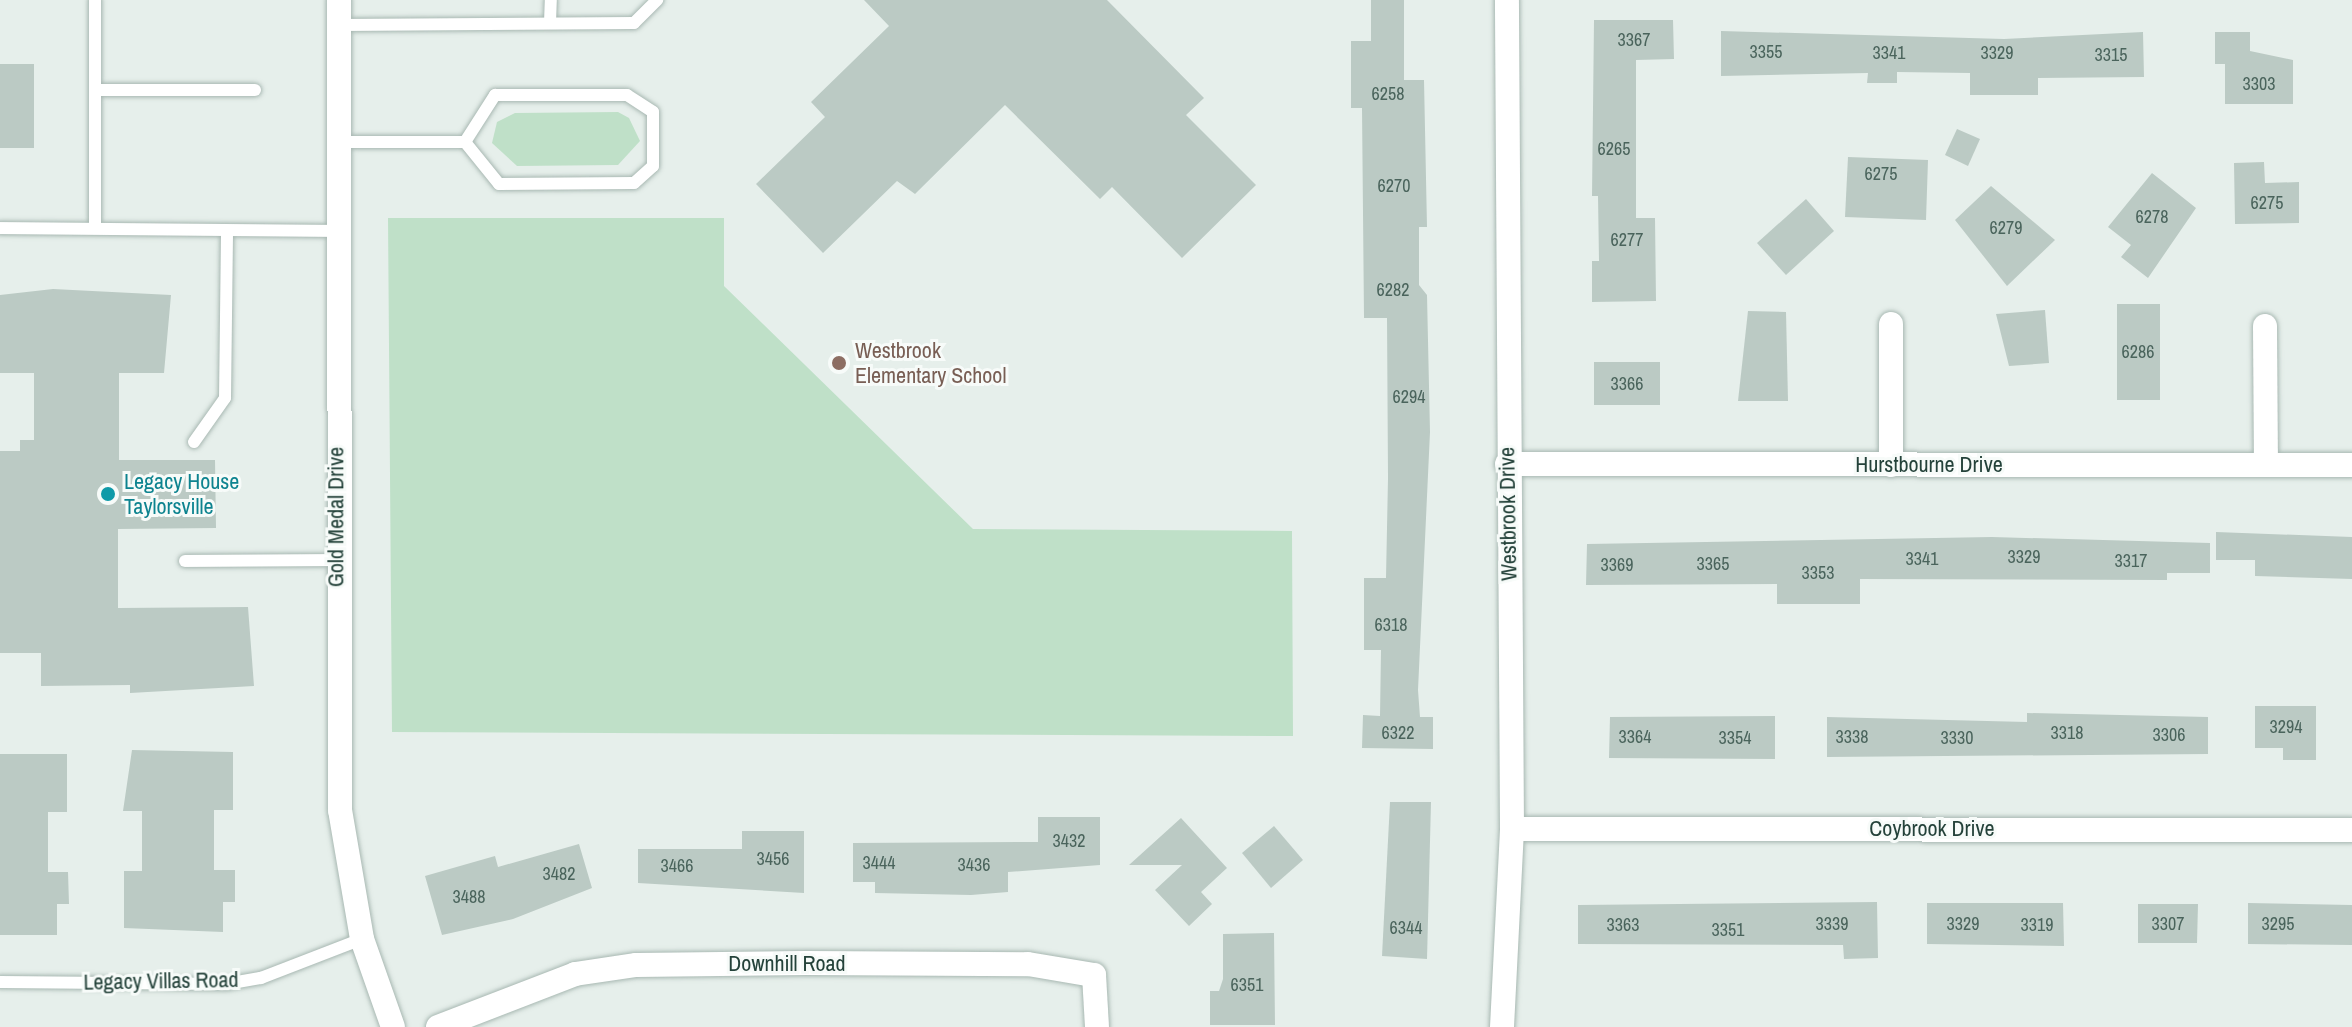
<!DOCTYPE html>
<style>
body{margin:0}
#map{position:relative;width:2352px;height:1027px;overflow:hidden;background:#e6efeb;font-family:"Archivo Narrow",sans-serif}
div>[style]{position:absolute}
.green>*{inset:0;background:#bfe0c8}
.building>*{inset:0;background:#bbcac4}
.roads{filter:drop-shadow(0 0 2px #a8b8b2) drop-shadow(0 0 2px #a8b8b2)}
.service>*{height:12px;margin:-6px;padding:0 6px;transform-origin:6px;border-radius:6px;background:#fff}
.minor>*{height:24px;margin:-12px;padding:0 12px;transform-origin:12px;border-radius:12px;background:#fff}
.dots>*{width:22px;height:22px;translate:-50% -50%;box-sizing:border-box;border:4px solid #f7fbf9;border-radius:50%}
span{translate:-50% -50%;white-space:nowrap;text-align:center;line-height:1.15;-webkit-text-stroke:6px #f7fbf9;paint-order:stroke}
.number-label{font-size:18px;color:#4a645c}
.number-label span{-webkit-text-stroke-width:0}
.education-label{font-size:22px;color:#785e54}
.left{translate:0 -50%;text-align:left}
.street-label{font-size:22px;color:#24423a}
.culture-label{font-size:22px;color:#0d838f}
</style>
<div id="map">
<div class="green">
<i style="clip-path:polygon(618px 112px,629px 118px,640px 141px,618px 165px,517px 166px,492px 143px,497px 122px,515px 113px)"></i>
<i style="clip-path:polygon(388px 218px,724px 218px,724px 286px,973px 529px,1292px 531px,1293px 736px,392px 732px)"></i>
</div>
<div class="building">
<i style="clip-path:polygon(864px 0,1107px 0,1204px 98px,1186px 115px,1256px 185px,1182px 258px,1112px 187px,1100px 199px,1005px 105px,915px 194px,897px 181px,823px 253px,756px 184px,825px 117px,811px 102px,889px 26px)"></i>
<i style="clip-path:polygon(1371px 0,1404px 0,1404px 80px,1424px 80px,1427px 227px,1419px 227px,1419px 285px,1427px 295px,1430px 432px,1418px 690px,1420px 717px,1433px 717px,1433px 749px,1362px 748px,1363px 715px,1380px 716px,1381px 650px,1364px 650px,1364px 578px,1386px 578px,1388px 478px,1387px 318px,1364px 318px,1362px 108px,1351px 108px,1351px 41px,1371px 41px)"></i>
<i style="clip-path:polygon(1594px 20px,1673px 20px,1674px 59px,1636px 60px,1636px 218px,1655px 218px,1656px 301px,1592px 302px,1592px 261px,1599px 261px,1598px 196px,1592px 196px)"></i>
<i style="clip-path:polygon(1721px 31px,2004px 39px,2143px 32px,2144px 77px,2038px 78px,2038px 95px,1970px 95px,1970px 73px,1897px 72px,1897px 83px,1867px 83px,1868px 73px,1721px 76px)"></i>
<i style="clip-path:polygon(2215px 32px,2250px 32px,2250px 51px,2293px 60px,2293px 104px,2225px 104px,2225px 64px,2215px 64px)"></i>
<i style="clip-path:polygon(0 64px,34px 64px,34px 148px,0 148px)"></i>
<i style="clip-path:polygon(1957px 129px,1980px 139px,1968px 166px,1945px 155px)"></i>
<i style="clip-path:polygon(1848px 157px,1928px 160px,1926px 220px,1845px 217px)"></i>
<i style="clip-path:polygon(2264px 162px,2265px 183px,2299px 182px,2299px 223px,2235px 224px,2234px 163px)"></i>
<i style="clip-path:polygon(2152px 173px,2196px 208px,2148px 278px,2121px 257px,2131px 245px,2108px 227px)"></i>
<i style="clip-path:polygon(1991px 186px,2055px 240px,2007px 286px,1955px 220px)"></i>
<i style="clip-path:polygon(1806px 199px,1834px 231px,1786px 275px,1757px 243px)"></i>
<i style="clip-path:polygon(53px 289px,171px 295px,164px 373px,119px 373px,119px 460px,215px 460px,216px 528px,118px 529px,118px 608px,248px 607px,254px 686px,130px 693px,130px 685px,41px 686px,41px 653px,0 653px,0 451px,20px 451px,20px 440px,34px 440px,34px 373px,0 373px,0 295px)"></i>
<i style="clip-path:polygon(2117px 304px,2160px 304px,2160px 400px,2117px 400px)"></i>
<i style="clip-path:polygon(2045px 310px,2049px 363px,2009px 366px,1996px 314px)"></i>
<i style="clip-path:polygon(1748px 311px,1786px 312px,1788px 401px,1738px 401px)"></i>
<i style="clip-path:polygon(1594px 362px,1660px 362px,1660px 405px,1594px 405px)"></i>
<i style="clip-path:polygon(2216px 532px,2352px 537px,2352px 579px,2255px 576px,2255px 560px,2216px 560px)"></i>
<i style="clip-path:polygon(1992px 537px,2210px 543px,2210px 573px,2167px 573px,2167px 580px,1860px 579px,1860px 604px,1777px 604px,1777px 584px,1586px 585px,1587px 544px)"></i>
<i style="clip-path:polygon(2255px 706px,2316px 706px,2316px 760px,2283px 760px,2283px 748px,2255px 748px)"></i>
<i style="clip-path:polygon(2027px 713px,2208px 717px,2208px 754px,1827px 757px,1827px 717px,2027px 722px)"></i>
<i style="clip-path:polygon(1775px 716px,1775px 759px,1609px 758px,1610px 717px)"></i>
<i style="clip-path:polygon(132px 750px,233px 752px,233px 810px,214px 810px,214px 870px,235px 870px,235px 902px,223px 902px,223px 932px,124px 928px,124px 871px,142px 871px,142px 811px,123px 811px)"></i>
<i style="clip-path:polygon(0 754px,67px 754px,67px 812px,48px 812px,48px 872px,68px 872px,69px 904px,57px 904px,57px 935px,0 935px)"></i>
<i style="clip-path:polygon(1390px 802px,1431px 802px,1427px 959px,1382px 956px)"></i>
<i style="clip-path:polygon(1038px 817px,1100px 817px,1100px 865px,1008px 872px,1008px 892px,971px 895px,875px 893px,875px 882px,853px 882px,853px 843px,1038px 842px)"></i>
<i style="clip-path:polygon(1181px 818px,1227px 868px,1201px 892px,1212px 904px,1189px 926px,1155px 890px,1182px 865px,1129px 865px)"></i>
<i style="clip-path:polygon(1274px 826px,1303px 860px,1271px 888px,1242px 853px)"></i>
<i style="clip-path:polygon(742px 831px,804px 831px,804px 893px,638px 883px,638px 849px,742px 849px)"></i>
<i style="clip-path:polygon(579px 844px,592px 888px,513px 919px,442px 935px,425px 876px,495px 856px,498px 867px)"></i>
<i style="clip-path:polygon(1877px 902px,1878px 958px,1844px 959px,1843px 945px,1578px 944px,1578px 905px)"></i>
<i style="clip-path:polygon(1927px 903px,2063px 903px,2064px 946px,1927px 944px)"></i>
<i style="clip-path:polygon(2248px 903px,2352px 905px,2352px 945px,2248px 944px)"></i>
<i style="clip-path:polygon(2138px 904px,2198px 904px,2197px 943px,2138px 943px)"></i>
<i style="clip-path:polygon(1274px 933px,1275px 1025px,1210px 1025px,1210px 991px,1219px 991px,1223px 979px,1223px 934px)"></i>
</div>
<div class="roads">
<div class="service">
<i style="left:550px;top:23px;width:23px;rotate:-88deg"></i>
<i style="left:339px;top:25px;width:295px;rotate:-0.4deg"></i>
<i style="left:634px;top:23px;width:33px;rotate:-45deg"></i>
<i style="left:96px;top:90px;width:159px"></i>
<i style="left:495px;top:95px;width:132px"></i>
<i style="left:627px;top:95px;width:31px;rotate:33deg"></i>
<i style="left:653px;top:112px;width:54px;rotate:90deg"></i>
<i style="left:653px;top:166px;width:25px;rotate:138deg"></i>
<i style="left:634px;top:183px;width:135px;rotate:179.6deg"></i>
<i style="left:499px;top:184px;width:54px;rotate:-129deg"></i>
<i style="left:465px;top:142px;width:56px;rotate:-57.4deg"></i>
<i style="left:338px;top:142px;width:127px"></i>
<i style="left:0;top:228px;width:337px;rotate:0.5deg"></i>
<i style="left:95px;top:228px;width:228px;rotate:-90deg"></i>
<i style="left:194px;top:442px;width:54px;rotate:-54.8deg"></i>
<i style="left:225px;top:398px;width:166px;rotate:-89.3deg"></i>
<i style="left:185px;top:561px;width:150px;rotate:-0.4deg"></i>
<i style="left:0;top:982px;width:226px;rotate:0.5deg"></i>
<i style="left:226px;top:984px;width:36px;rotate:-10deg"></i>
<i style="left:261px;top:978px;width:108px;rotate:-21.1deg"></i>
</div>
<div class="minor">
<i style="left:339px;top:0;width:810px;rotate:89.93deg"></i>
<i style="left:340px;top:810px;width:131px;rotate:80.3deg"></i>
<i style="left:362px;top:939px;width:93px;rotate:70.6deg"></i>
<i style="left:2265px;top:326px;width:139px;rotate:89.6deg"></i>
<i style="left:1507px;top:464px;width:845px;rotate:0.07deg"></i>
<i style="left:1891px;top:465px;width:141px;rotate:-90deg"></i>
<i style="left:1512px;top:829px;width:840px;rotate:0.07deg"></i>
<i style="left:438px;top:1027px;width:147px;rotate:-21.1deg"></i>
<i style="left:575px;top:974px;width:62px;rotate:-8.4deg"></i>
<i style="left:636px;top:965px;width:170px;rotate:-0.7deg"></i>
<i style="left:806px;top:963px;width:222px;rotate:0.3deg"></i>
<i style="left:1028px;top:964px;width:67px;rotate:9.5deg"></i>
<i style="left:1094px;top:975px;width:52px;rotate:86.7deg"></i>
<i style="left:1502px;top:1027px;width:198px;rotate:-87.1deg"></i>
<i style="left:1512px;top:829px;width:829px;rotate:-90.35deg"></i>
</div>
</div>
<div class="dots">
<i style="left:839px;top:363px;background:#8d6e63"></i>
<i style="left:108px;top:494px;background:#0f9aa8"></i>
</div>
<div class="number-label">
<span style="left:1634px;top:40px">3367</span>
<span style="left:1766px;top:52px">3355</span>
<span style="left:1889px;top:53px">3341</span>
<span style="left:1997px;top:53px">3329</span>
<span style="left:2111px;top:55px">3315</span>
<span style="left:2259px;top:84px">3303</span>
<span style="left:1388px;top:94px">6258</span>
<span style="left:1614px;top:149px">6265</span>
<span style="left:1881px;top:174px">6275</span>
<span style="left:1394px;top:186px">6270</span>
<span style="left:2267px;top:203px">6275</span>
<span style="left:2152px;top:217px">6278</span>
<span style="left:2006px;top:228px">6279</span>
<span style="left:1627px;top:240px">6277</span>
<span style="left:1393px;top:290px">6282</span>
<span style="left:2138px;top:352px">6286</span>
<span style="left:1627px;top:384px">3366</span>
<span style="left:1409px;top:397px">6294</span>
<span style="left:2024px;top:557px">3329</span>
<span style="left:1922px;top:559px">3341</span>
<span style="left:2131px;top:561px">3317</span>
<span style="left:1713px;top:564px">3365</span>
<span style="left:1617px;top:565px">3369</span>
<span style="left:1818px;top:573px">3353</span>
<span style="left:1391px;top:625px">6318</span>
<span style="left:2286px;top:727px">3294</span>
<span style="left:1398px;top:733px">6322</span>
<span style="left:2067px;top:733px">3318</span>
<span style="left:2169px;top:735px">3306</span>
<span style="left:1635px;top:737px">3364</span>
<span style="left:1852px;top:737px">3338</span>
<span style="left:1735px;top:738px">3354</span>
<span style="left:1957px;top:738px">3330</span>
<span style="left:1069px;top:841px">3432</span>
<span style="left:773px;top:859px">3456</span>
<span style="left:879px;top:863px">3444</span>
<span style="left:974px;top:865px">3436</span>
<span style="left:677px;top:866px">3466</span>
<span style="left:559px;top:874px">3482</span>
<span style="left:469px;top:897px">3488</span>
<span style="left:1832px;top:924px">3339</span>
<span style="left:1963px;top:924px">3329</span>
<span style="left:2168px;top:924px">3307</span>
<span style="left:2278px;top:924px">3295</span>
<span style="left:1623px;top:925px">3363</span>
<span style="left:2037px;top:925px">3319</span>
<span style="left:1406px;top:928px">6344</span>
<span style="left:1728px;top:930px">3351</span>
<span style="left:1247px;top:985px">6351</span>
</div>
<div class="education-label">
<span class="left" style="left:855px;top:363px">Westbrook<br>Elementary School</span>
</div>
<div class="street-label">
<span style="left:1929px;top:465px">Hurstbourne Drive</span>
<span style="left:1508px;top:514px;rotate:-91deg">Westbrook Drive</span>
<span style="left:336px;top:517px;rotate:-90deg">Gold Medal Drive</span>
<span style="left:1932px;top:829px">Coybrook Drive</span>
<span style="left:787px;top:964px">Downhill Road</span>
<span style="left:161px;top:981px;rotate:-1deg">Legacy Villas Road</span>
</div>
<div class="culture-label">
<span class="left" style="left:124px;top:494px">Legacy House<br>Taylorsville</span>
</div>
</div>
